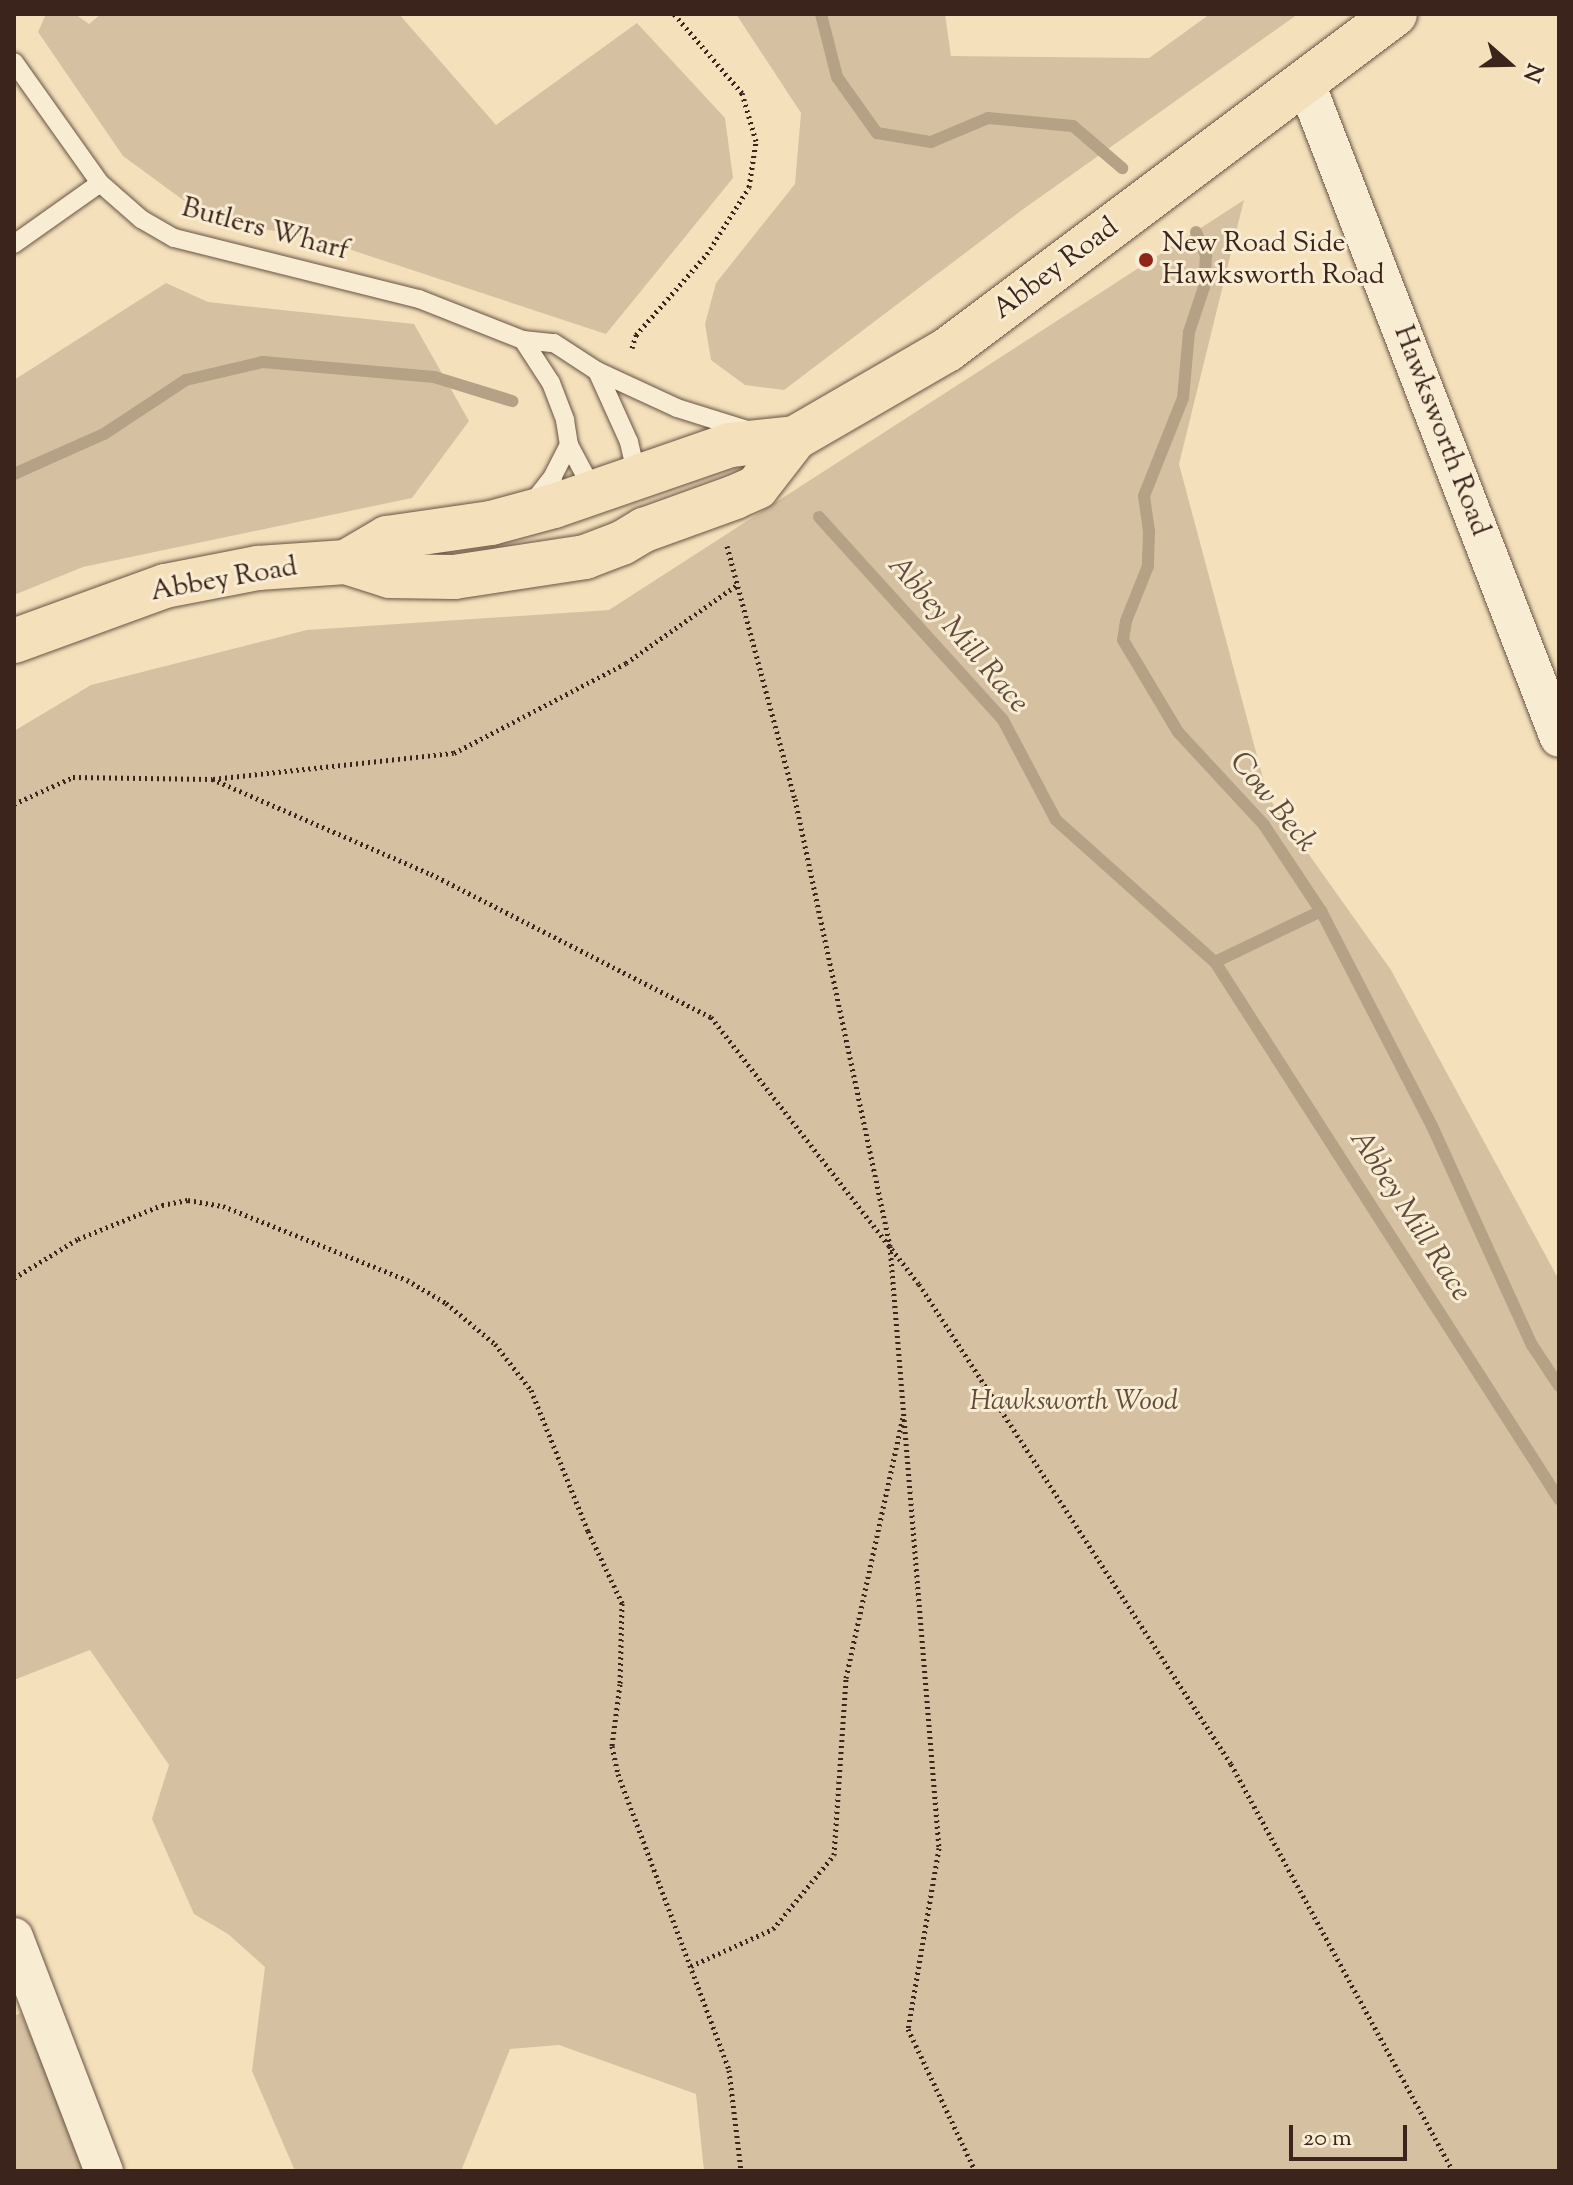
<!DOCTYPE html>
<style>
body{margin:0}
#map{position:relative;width:1573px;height:2185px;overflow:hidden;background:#f4e1bc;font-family:"Sorts Mill Goudy",serif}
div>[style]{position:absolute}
.green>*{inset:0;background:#d5c1a1}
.stream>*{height:12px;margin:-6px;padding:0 6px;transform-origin:6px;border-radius:6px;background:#b5a186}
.path>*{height:5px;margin-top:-2.5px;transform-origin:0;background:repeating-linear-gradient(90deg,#3b241c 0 2px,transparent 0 6px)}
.roads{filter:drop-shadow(0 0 2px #695344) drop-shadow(0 0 2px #695344)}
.lane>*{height:18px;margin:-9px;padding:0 9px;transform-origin:9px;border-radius:9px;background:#f8ecd3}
.street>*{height:38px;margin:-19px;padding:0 19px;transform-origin:19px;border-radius:19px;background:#f8ecd3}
.primary>*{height:44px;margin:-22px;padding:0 22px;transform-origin:22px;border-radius:22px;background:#f4e1bc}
.dots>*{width:22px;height:22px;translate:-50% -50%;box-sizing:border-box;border:4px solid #f8ecd3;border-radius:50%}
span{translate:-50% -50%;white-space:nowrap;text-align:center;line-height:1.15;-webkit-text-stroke:6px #f8ecd3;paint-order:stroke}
.street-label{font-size:28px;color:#3b241c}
.poi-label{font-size:28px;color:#3b241c}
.left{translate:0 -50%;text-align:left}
.park-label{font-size:28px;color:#624b3d;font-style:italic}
.water-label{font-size:30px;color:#604a3c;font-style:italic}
.frame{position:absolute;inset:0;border:16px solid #3b241c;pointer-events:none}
.north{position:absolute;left:1469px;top:24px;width:80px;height:80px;-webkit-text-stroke:6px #f8ecd3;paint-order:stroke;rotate:110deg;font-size:22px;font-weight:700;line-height:32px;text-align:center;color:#3b241c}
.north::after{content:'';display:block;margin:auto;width:28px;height:36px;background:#3b241c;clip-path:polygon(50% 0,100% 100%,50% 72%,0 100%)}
.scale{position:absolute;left:1289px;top:2125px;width:118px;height:36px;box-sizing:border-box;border:4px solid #3b241c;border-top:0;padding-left:10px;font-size:24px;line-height:28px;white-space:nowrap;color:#3b241c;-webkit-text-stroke:6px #f8ecd3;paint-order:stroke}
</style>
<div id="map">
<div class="green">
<i style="clip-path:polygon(46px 14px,75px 14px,89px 24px,101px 14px,399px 14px,496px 125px,637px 23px,725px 118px,733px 178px,606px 334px,318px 239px,209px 219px,123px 156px,38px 32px)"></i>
<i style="clip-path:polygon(736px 14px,945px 14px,951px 56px,1149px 58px,1210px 14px,1298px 14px,1022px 210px,784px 390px,745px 385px,711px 360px,705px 324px,716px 283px,795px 184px,801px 113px)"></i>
<i style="clip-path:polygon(1244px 200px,1179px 464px,1268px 797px,1391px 970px,1559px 1280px,1559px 2171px,704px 2171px,696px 2094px,559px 2045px,510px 2049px,461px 2171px,295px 2171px,252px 2071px,265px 1967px,228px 1934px,194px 1914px,152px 1819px,169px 1765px,90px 1650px,14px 1680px,14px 731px,91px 685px,307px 630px,609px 610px)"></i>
<i style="clip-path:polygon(166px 283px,208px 302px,414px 324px,469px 421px,412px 498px,83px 567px,14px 595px,14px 380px)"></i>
<i style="clip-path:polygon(21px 2013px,78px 2151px,85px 2171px,14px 2171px,14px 2016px)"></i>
</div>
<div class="stream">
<i style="left:821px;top:14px;width:65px;rotate:75.7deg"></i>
<i style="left:837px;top:77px;width:69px;rotate:54.5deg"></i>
<i style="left:877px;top:133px;width:55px;rotate:9.5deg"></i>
<i style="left:931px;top:142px;width:62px;rotate:-22.8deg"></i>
<i style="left:988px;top:118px;width:85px;rotate:5.4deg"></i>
<i style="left:1073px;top:126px;width:65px;rotate:40.6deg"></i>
<i style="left:1196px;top:232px;width:26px;rotate:67deg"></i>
<i style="left:1206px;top:256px;width:31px;rotate:94deg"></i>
<i style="left:1204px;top:287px;width:47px;rotate:108.4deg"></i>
<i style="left:1189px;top:332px;width:66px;rotate:95.2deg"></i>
<i style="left:1183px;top:398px;width:105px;rotate:111.7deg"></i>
<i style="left:1144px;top:496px;width:37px;rotate:82deg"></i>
<i style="left:1149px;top:533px;width:33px;rotate:92deg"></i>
<i style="left:1148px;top:566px;width:59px;rotate:111.8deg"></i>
<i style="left:1126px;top:621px;width:19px;rotate:99deg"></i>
<i style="left:1123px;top:640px;width:107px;rotate:59.1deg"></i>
<i style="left:1178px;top:732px;width:127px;rotate:47.2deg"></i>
<i style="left:1264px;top:825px;width:103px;rotate:56.5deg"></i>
<i style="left:1321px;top:911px;width:242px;rotate:62.7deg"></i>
<i style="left:1432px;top:1126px;width:241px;rotate:65.5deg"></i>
<i style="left:1532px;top:1345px;width:49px;rotate:56.6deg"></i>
<i style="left:14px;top:474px;width:98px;rotate:-24deg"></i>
<i style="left:104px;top:434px;width:98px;rotate:-33.4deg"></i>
<i style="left:186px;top:380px;width:79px;rotate:-13.2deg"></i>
<i style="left:263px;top:362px;width:172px;rotate:5deg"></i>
<i style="left:434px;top:377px;width:82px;rotate:17.1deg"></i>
<i style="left:819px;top:517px;width:274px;rotate:47.8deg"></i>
<i style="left:1003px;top:720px;width:113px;rotate:62.1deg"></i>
<i style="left:1056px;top:820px;width:213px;rotate:41.8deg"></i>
<i style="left:1215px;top:962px;width:638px;rotate:57.36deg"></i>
<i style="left:1215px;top:962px;width:118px;rotate:-25.7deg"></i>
</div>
<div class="path">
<i style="left:632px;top:348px;width:14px;rotate:-73deg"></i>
<i style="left:636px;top:335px;width:108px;rotate:-48.8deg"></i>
<i style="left:707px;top:254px;width:79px;rotate:-57.9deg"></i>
<i style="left:749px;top:187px;width:47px;rotate:-81.3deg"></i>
<i style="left:756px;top:141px;width:50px;rotate:-106.3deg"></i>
<i style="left:742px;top:93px;width:104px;rotate:-130.7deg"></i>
<i style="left:727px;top:546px;width:262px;rotate:75deg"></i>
<i style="left:795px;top:799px;width:457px;rotate:78deg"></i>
<i style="left:890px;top:1246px;width:604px;rotate:85.35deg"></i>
<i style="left:939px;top:1848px;width:184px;rotate:99.7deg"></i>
<i style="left:908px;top:2029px;width:157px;rotate:64.7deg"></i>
<i style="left:213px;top:779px;width:242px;rotate:-6.2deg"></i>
<i style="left:454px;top:753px;width:194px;rotate:-27.6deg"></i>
<i style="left:626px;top:663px;width:136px;rotate:-35.1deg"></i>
<i style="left:14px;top:804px;width:65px;rotate:-24.6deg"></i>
<i style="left:73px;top:777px;width:139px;rotate:0.8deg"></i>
<i style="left:212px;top:779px;width:239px;rotate:23.5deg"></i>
<i style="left:431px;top:874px;width:314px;rotate:27.1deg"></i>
<i style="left:711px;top:1017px;width:338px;rotate:52.1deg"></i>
<i style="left:919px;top:1284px;width:572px;rotate:56.98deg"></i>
<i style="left:1231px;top:1764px;width:464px;rotate:61.4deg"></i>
<i style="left:14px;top:1278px;width:75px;rotate:-31.4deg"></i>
<i style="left:78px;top:1239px;width:91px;rotate:-22deg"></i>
<i style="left:162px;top:1205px;width:26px;rotate:-11deg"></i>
<i style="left:188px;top:1200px;width:36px;rotate:10deg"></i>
<i style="left:223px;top:1206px;width:198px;rotate:21.9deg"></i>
<i style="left:407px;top:1280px;width:45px;rotate:30.5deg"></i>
<i style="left:446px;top:1303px;width:64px;rotate:39.9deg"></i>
<i style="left:495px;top:1344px;width:58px;rotate:52deg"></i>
<i style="left:531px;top:1390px;width:152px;rotate:68deg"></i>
<i style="left:588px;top:1531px;width:80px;rotate:64.7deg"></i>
<i style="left:622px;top:1603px;width:81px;rotate:91.4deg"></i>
<i style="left:620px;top:1684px;width:63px;rotate:97.4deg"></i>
<i style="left:612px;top:1746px;width:29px;rotate:78deg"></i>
<i style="left:618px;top:1774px;width:316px;rotate:69.4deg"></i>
<i style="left:729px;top:2070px;width:102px;rotate:83.2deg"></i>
<i style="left:691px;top:1966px;width:90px;rotate:-24.3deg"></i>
<i style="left:773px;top:1929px;width:96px;rotate:-50.5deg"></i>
<i style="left:834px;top:1855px;width:177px;rotate:-86.1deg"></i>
<i style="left:846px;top:1678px;width:267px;rotate:-77.7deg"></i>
</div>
<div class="roads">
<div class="lane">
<i style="left:14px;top:62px;width:148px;rotate:54.6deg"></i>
<i style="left:100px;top:183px;width:55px;rotate:41.3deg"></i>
<i style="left:141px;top:219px;width:38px;rotate:30deg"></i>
<i style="left:174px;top:238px;width:252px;rotate:14deg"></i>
<i style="left:419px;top:299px;width:112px;rotate:21.5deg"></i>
<i style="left:523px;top:340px;width:31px;rotate:6deg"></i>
<i style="left:554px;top:343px;width:51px;rotate:33.1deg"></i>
<i style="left:597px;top:371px;width:88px;rotate:24.8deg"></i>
<i style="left:677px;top:408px;width:73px;rotate:17.4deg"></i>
<i style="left:14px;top:244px;width:105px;rotate:-35.3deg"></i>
<i style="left:523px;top:340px;width:51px;rotate:56.9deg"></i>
<i style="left:551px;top:383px;width:40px;rotate:69deg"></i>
<i style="left:565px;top:420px;width:25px;rotate:81deg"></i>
<i style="left:569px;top:445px;width:53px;rotate:62deg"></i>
<i style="left:597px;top:371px;width:78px;rotate:65.7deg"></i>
<i style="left:629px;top:442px;width:37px;rotate:77deg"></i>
<i style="left:533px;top:502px;width:33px;rotate:-52deg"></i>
<i style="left:553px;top:476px;width:35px;rotate:-63deg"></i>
</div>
<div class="street">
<i style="left:1305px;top:81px;width:704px;rotate:68.86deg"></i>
<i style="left:14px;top:1937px;width:251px;rotate:69deg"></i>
</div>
<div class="primary">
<i style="left:346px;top:562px;width:48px;rotate:-30.3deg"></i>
<i style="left:387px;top:538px;width:105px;rotate:-8.2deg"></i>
<i style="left:491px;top:523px;width:65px;rotate:-15.1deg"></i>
<i style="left:554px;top:506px;width:186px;rotate:-19.1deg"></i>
<i style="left:730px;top:445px;width:65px;rotate:-6.1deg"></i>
<i style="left:14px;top:641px;width:161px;rotate:-20deg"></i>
<i style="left:165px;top:586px;width:95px;rotate:-11deg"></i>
<i style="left:258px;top:568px;width:88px;rotate:-3.9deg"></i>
<i style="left:346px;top:562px;width:46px;rotate:17.7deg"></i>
<i style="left:390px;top:576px;width:64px;rotate:0.9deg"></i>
<i style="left:454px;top:577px;width:133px;rotate:-8.7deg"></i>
<i style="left:585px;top:557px;width:40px;rotate:-21deg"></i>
<i style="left:622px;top:543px;width:26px;rotate:-31deg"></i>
<i style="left:644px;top:530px;width:97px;rotate:-19.9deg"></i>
<i style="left:735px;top:497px;width:24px;rotate:-24deg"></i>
<i style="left:757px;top:487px;width:62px;rotate:-52.2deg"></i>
<i style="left:795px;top:438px;width:176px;rotate:-30.1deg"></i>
<i style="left:947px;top:350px;width:560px;rotate:-36.87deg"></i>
</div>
</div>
<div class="dots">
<i style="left:1146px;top:260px;background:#8f2418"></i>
</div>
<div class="street-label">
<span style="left:265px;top:230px;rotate:15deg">Butlers Wharf</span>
<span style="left:1056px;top:269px;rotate:-37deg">Abbey Road</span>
<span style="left:1441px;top:431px;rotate:69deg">Hawksworth Road</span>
<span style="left:224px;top:580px;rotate:-10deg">Abbey Road</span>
</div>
<div class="poi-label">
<span class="left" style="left:1162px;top:260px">New Road Side<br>Hawksworth Road</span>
</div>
<div class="park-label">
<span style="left:1074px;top:1402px">Hawksworth Wood</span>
</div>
<div class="water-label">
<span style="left:957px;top:635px;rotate:49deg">Abbey Mill Race</span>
<span style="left:1272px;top:803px;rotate:51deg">Cow Beck</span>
<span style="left:1409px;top:1216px;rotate:57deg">Abbey Mill Race</span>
</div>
<div class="frame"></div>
<div class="north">N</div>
<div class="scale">20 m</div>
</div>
